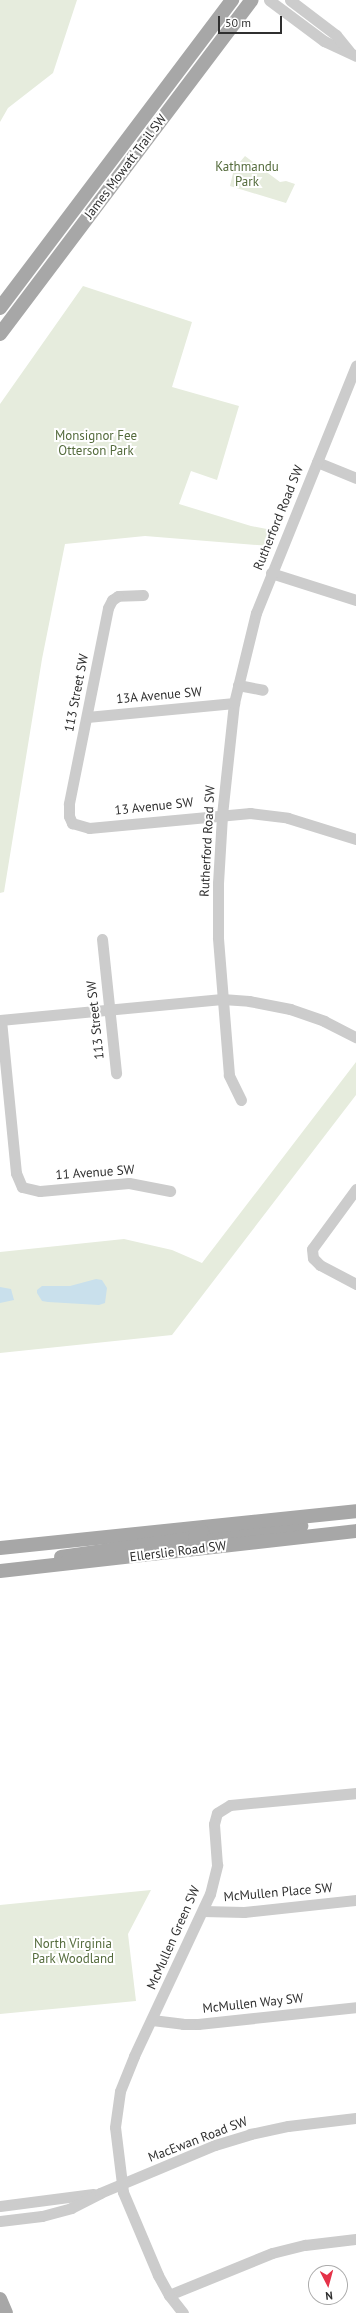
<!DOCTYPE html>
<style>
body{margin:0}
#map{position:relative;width:356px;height:2313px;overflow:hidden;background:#fff;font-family:"PT Sans",sans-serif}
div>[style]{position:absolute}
.green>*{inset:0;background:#e6ecdd}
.water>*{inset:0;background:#c9e0ec}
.minor>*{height:11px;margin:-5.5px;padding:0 5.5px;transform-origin:5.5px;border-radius:5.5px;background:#ccc}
.major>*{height:14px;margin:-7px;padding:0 7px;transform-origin:7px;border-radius:7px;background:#a7a7a7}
span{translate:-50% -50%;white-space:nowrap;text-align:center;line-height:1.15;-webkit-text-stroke:4px #fff;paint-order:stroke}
.street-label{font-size:13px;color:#2f2f2f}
.park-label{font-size:13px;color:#546b3c}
.north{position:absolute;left:308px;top:2265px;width:40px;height:40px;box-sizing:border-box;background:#fff;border:1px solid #acacac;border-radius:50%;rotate:174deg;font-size:11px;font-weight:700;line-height:16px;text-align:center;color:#2f2f2f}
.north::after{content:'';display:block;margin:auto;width:14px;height:18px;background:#e53248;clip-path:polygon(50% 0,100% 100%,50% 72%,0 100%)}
.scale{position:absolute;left:218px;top:16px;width:64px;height:18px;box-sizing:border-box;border:2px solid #2f2f2f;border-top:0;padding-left:5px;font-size:12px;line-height:14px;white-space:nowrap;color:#2f2f2f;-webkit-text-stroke:3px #fff;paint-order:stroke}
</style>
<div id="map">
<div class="green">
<i style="clip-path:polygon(0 0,77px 0,53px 73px,8px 108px,0 122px)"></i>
<i style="clip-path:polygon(245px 156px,280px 182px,286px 181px,295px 184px,286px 203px,230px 186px,234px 169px)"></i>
<i style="clip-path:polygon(83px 286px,192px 322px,172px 387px,239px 406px,217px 480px,191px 471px,179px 504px,251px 526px,277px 531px,270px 546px,145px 536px,65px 544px,42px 659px,4px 892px,0 893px,0 404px)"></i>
<i style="clip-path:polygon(356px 1062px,356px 1095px,172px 1335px,0 1353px,0 1252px,124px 1239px,172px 1250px,202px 1263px)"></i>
<i style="clip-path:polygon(151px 1890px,128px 1934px,136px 2001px,0 2014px,0 1905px)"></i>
</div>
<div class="water">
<i style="clip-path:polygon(96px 1279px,102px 1280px,107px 1288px,105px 1303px,99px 1305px,48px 1302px,42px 1301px,37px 1293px,37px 1290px,42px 1286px,70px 1286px)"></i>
<i style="clip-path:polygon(0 1287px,11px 1289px,14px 1300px,0 1303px)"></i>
</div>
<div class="minor">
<i style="left:269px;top:0;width:69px;rotate:36.7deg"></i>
<i style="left:324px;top:41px;width:35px;rotate:25deg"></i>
<i style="left:290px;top:0;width:58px;rotate:37.3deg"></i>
<i style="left:336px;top:35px;width:21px;rotate:51deg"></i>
<i style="left:317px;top:462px;width:42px;rotate:22.3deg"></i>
<i style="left:271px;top:573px;width:89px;rotate:17.6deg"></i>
<i style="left:143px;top:595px;width:25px;rotate:178deg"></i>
<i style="left:118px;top:596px;width:7px;rotate:146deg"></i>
<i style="left:112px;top:600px;width:9px;rotate:117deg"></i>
<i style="left:108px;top:608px;width:200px;rotate:101.3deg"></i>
<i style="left:69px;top:804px;width:12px;rotate:90deg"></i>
<i style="left:69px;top:816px;width:8px;rotate:67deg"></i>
<i style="left:72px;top:823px;width:18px;rotate:16deg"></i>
<i style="left:89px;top:828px;width:162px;rotate:-5.3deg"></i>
<i style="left:250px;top:813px;width:38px;rotate:7deg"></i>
<i style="left:288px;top:818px;width:71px;rotate:17.2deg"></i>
<i style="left:238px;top:685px;width:25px;rotate:11deg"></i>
<i style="left:87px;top:717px;width:148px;rotate:-5.4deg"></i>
<i style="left:102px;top:939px;width:135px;rotate:84deg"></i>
<i style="left:0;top:1020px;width:223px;rotate:-5.4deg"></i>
<i style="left:222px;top:999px;width:27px;rotate:4deg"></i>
<i style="left:249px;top:1001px;width:42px;rotate:11deg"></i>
<i style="left:290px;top:1009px;width:36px;rotate:19deg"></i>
<i style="left:324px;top:1021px;width:36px;rotate:27deg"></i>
<i style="left:1px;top:1020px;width:154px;rotate:84.4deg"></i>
<i style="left:16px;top:1173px;width:15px;rotate:67deg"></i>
<i style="left:22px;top:1187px;width:18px;rotate:13deg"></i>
<i style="left:40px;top:1191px;width:89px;rotate:-5.1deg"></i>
<i style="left:129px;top:1183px;width:42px;rotate:11deg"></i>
<i style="left:241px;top:1100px;width:28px;rotate:-116deg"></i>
<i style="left:229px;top:1075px;width:138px;rotate:-94.6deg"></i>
<i style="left:218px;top:937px;width:54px;rotate:-90deg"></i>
<i style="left:218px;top:883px;width:68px;rotate:-86.6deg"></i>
<i style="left:222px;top:815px;width:113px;rotate:-83.9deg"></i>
<i style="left:234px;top:703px;width:93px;rotate:-76.3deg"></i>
<i style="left:256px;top:613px;width:267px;rotate:-68deg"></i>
<i style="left:356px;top:1189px;width:74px;rotate:126.3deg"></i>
<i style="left:312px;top:1249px;width:9px;rotate:84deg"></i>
<i style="left:313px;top:1258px;width:10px;rotate:45deg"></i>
<i style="left:320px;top:1265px;width:41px;rotate:27.8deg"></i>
<i style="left:203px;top:1911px;width:41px;rotate:1.4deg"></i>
<i style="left:244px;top:1912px;width:113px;rotate:-6.1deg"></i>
<i style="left:152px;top:2020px;width:31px;rotate:7deg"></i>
<i style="left:183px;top:2024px;width:15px"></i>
<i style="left:198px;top:2024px;width:159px;rotate:-6.1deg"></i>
<i style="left:0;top:2206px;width:94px;rotate:-7.4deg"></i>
<i style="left:0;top:2221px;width:42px;rotate:-6.8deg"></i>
<i style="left:42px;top:2216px;width:30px;rotate:-15deg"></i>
<i style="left:71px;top:2208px;width:33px;rotate:-27deg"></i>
<i style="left:100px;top:2193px;width:125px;rotate:-22.7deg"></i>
<i style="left:215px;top:2145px;width:37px;rotate:-17deg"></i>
<i style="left:250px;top:2134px;width:39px;rotate:-12deg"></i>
<i style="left:288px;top:2126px;width:68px;rotate:-6.7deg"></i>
<i style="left:169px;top:2295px;width:111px;rotate:-22.2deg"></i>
<i style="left:272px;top:2253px;width:34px;rotate:-14deg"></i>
<i style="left:305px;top:2245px;width:51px;rotate:-6.7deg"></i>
<i style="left:183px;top:2313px;width:23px;rotate:-128deg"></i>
<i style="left:169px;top:2295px;width:23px;rotate:-119deg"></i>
<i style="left:158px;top:2275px;width:90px;rotate:-112.9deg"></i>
<i style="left:123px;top:2192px;width:65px;rotate:-97deg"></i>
<i style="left:115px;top:2127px;width:36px;rotate:-82deg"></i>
<i style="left:120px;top:2091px;width:38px;rotate:-68deg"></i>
<i style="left:134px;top:2056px;width:179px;rotate:-64.9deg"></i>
<i style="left:210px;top:1894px;width:30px;rotate:-76deg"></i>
<i style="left:217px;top:1865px;width:41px;rotate:-94.2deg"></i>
<i style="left:214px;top:1824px;width:11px;rotate:-75deg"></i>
<i style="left:217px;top:1813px;width:15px;rotate:-32deg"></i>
<i style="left:230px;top:1805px;width:127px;rotate:-5.4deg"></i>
</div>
<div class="major">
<i style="left:0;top:308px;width:386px;rotate:-53deg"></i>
<i style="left:0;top:334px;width:418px;rotate:-53deg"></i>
<i style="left:198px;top:1547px;width:11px;rotate:-41deg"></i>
<i style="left:206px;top:1540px;width:14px;rotate:-17deg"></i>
<i style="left:219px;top:1536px;width:83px;rotate:-7deg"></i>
<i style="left:0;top:1548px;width:358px;rotate:-5.9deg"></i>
<i style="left:61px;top:1557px;width:135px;rotate:-8.1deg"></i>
<i style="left:195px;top:1538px;width:10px;rotate:-45deg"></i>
<i style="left:0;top:1571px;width:358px;rotate:-6.4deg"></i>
<i style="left:0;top:2299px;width:15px;rotate:67deg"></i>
</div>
<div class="street-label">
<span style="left:126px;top:167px;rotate:-53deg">James Mowatt Trail SW</span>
<span style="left:279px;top:518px;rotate:-68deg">Rutherford Road SW</span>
<span style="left:77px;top:693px;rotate:-79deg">113 Street SW</span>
<span style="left:159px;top:696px;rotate:-5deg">13A Avenue SW</span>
<span style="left:154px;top:807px;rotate:-6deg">13 Avenue SW</span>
<span style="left:208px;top:841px;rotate:-87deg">Rutherford Road SW</span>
<span style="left:96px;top:1020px;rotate:-96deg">113 Street SW</span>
<span style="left:95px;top:1173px;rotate:-4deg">11 Avenue SW</span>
<span style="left:178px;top:1552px;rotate:-7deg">Ellerslie Road SW</span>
<span style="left:278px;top:1893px;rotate:-5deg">McMullen Place SW</span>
<span style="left:174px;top:1938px;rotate:-66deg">McMullen Green SW</span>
<span style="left:253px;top:2004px;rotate:-6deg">McMullen Way SW</span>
<span style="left:198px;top:2140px;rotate:-21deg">MacEwan Road SW</span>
</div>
<div class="park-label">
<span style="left:247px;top:175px">Kathmandu<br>Park</span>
<span style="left:96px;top:444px">Monsignor Fee<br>Otterson Park</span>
<span style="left:73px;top:1952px">North Virginia<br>Park Woodland</span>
</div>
<div class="north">N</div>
<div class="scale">50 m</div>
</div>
